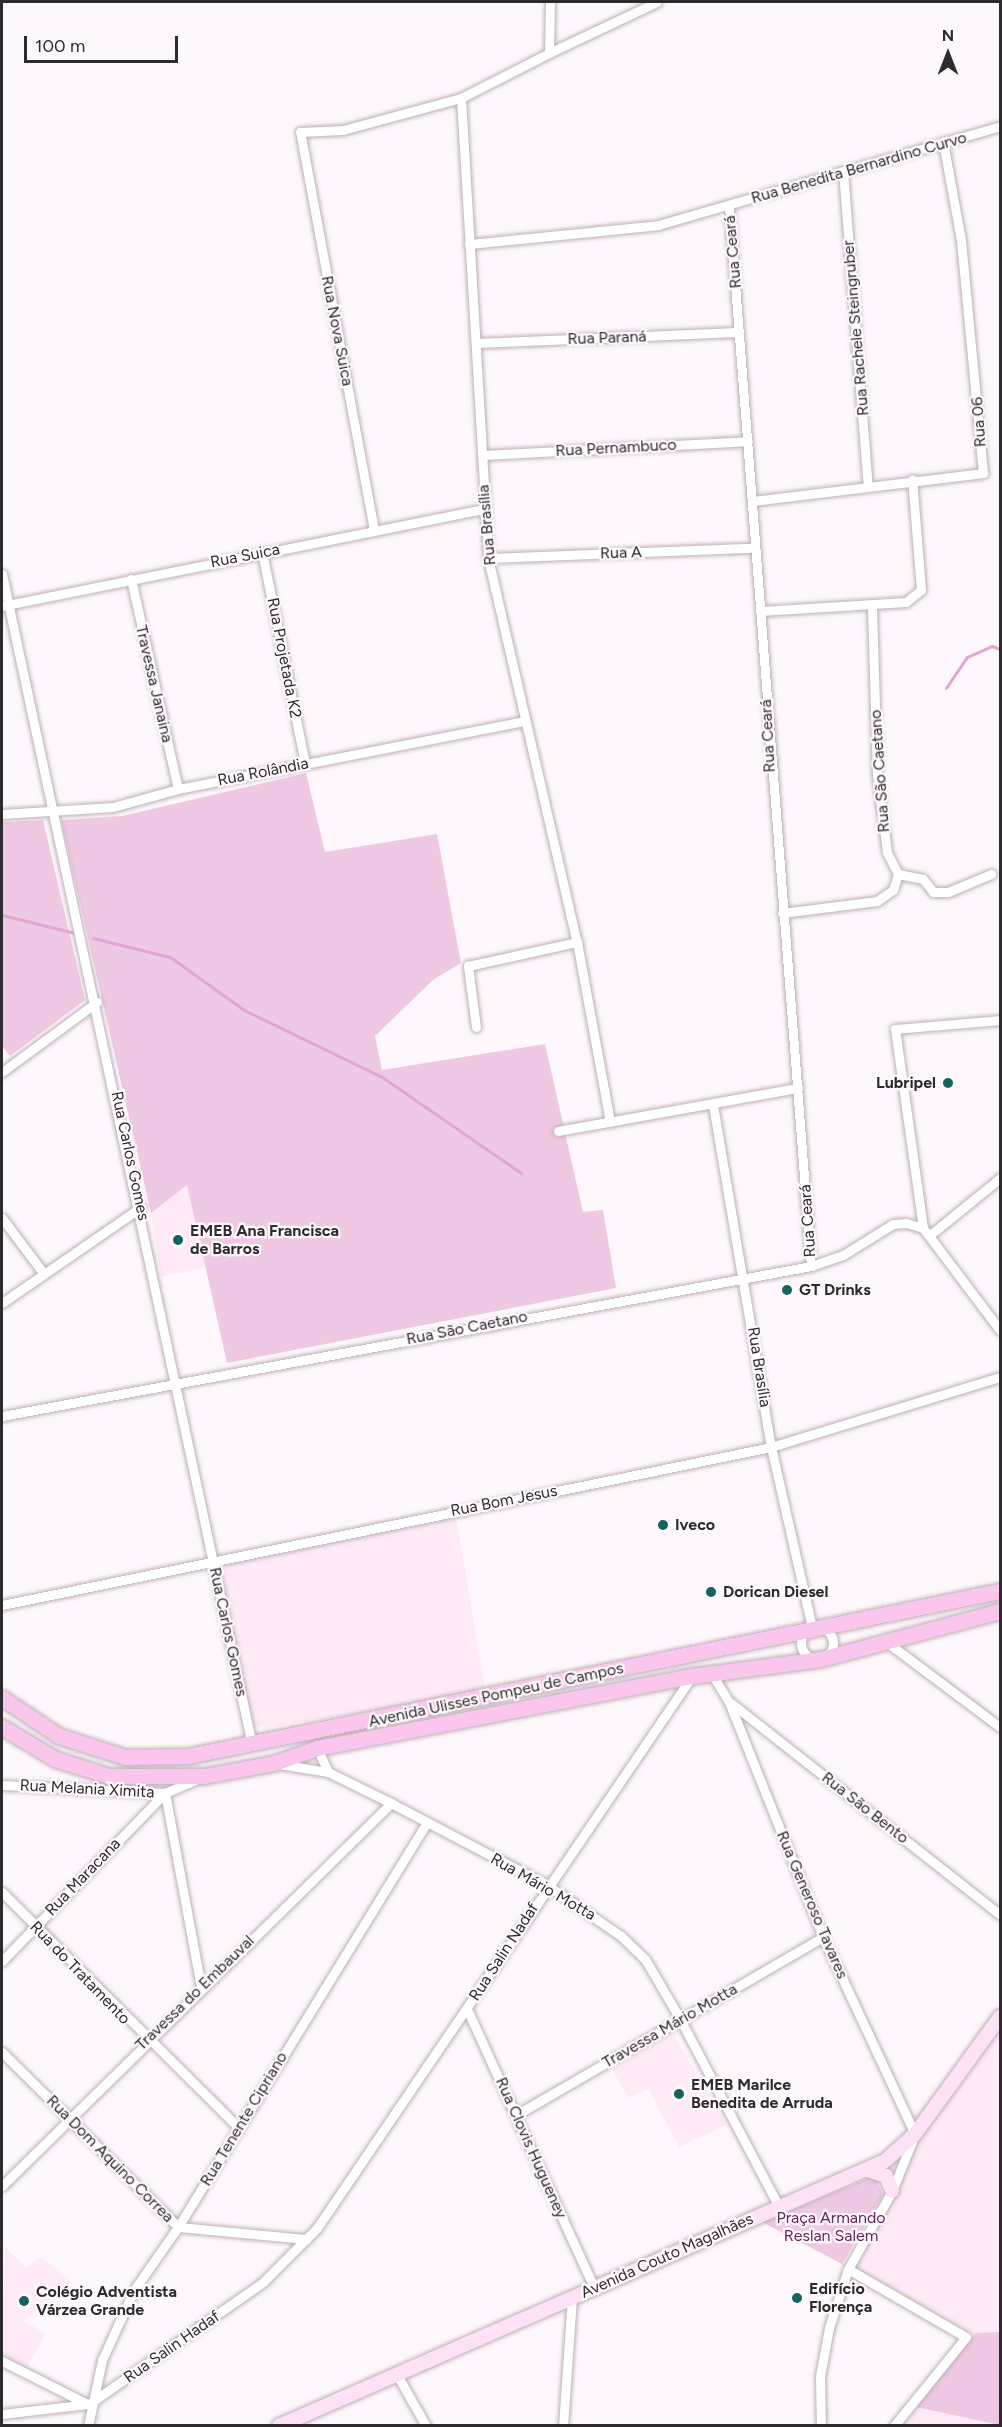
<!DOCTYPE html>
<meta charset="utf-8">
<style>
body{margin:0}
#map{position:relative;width:1002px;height:2427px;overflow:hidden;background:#fef8fc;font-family:Figtree,sans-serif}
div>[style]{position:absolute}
.built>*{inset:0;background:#ffeaf8}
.green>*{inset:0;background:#efc9e4}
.stream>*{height:3px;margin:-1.5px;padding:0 1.5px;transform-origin:1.5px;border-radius:1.5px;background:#e2a6d2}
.roads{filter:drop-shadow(0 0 2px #bcafb8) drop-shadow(0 0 2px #bcafb8)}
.street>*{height:9px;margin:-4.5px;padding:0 4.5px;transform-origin:4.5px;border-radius:4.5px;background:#fff}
.street>.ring{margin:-4.5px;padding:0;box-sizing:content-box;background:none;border:9px solid #fff;border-radius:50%}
.secondary>*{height:14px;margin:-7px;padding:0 7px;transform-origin:7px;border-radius:7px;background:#fde2f6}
.primary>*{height:15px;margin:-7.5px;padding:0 7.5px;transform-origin:7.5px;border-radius:7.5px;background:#fac6ec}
.dots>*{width:16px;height:16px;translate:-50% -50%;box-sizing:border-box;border:3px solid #fef8fc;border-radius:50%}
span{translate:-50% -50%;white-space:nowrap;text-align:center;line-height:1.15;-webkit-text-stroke:4.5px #fef8fc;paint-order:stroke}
.street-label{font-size:16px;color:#2f2a2e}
.poi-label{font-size:16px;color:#2f2a2e;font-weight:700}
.right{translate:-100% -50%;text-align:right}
.left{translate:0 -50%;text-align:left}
.park-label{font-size:16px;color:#662158}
.frame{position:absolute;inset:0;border:3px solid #2f2a2e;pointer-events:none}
.north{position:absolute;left:918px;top:24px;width:60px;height:60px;-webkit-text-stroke:4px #fef8fc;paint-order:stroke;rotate:0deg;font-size:16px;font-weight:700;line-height:24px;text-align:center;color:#2f2a2e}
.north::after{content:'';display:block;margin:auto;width:21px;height:27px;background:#2f2a2e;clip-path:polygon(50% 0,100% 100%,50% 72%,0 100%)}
.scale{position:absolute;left:24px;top:36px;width:154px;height:27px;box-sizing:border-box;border:3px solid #2f2a2e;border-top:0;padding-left:8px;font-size:18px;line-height:21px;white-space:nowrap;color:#2f2a2e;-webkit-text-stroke:4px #fef8fc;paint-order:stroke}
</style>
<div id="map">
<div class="built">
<i style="clip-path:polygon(187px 1184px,209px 1267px,161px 1277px,151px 1213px)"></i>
<i style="clip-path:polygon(456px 1517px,486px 1692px,271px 1727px,252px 1726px,218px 1564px)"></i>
<i style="clip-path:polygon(1000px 2028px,1000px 2425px,900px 2425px,973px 2337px,854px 2267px,916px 2142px)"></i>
<i style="clip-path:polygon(673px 2033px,726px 2125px,679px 2147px,649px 2089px,628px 2098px,612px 2069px)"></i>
<i style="clip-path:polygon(5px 2247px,26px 2267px,42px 2257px,71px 2282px,24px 2321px,46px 2334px,26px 2369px,2px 2354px)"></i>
</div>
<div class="green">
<i style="clip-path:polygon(306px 773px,325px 852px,437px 834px,461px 963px,433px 980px,375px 1036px,382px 1070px,545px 1044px,583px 1212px,603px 1210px,616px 1288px,227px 1363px,187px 1185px,151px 1213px,61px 820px,122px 816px)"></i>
<i style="clip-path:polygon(43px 820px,85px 1000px,10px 1056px,2px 1046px,2px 822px)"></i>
<i style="clip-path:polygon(869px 2178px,876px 2179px,883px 2195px,842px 2264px,762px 2222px)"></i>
<i style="clip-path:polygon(1000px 2332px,1000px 2425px,916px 2407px,976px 2333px)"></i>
</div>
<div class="stream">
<i style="left:946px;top:688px;width:37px;rotate:-56deg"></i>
<i style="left:967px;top:657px;width:27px;rotate:-24deg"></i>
<i style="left:992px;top:646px;width:9px;rotate:21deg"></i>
<i style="left:2px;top:915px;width:75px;rotate:13.9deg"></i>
<i style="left:93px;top:938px;width:79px;rotate:13.9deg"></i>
<i style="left:170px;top:957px;width:91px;rotate:35.6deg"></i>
<i style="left:244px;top:1010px;width:153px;rotate:25.9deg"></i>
<i style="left:382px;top:1077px;width:169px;rotate:34.6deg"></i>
</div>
<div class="roads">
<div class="street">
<i style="left:549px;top:53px;width:119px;rotate:-25.3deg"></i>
<i style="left:461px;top:98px;width:461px;rotate:86.6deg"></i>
<i style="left:488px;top:558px;width:394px;rotate:77deg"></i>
<i style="left:577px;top:942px;width:183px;rotate:79.6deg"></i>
<i style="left:843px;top:171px;width:316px;rotate:85.5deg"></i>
<i style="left:729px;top:206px;width:1063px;rotate:85.58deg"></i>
<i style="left:469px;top:244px;width:190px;rotate:-5.7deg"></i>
<i style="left:658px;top:225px;width:356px;rotate:-16.1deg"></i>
<i style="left:476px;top:343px;width:263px;rotate:-2.4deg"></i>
<i style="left:483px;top:455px;width:265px;rotate:-3deg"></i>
<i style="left:753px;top:501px;width:232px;rotate:-6.9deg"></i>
<i style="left:983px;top:473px;width:234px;rotate:-95.4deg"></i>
<i style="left:961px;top:240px;width:100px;rotate:-100.4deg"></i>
<i style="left:374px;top:530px;width:405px;rotate:-100.5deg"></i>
<i style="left:300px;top:132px;width:43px;rotate:-2.7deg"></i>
<i style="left:343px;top:130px;width:122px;rotate:-15.2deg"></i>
<i style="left:461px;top:98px;width:99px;rotate:-27.1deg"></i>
<i style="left:549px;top:53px;width:51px;rotate:-88.9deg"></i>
<i style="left:262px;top:552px;width:216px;rotate:78.5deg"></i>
<i style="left:488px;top:558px;width:266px;rotate:-2.2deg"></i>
<i style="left:2px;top:574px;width:1192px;rotate:77.95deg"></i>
<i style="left:131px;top:579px;width:215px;rotate:77.4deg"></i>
<i style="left:2px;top:606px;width:491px;rotate:-11.4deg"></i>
<i style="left:761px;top:611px;width:145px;rotate:-3.6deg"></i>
<i style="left:906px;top:602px;width:19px;rotate:-39deg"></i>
<i style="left:921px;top:590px;width:111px;rotate:-94.6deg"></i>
<i style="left:2px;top:814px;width:111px;rotate:-3.6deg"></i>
<i style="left:113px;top:807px;width:67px;rotate:-15.5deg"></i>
<i style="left:178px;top:789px;width:353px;rotate:-11.1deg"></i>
<i style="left:898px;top:874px;width:25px;rotate:11deg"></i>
<i style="left:923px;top:879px;width:16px;rotate:52deg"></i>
<i style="left:933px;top:892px;width:15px"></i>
<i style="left:948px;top:892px;width:47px;rotate:-22.7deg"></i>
<i style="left:782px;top:913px;width:96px;rotate:-7.2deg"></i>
<i style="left:877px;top:901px;width:19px;rotate:-35deg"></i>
<i style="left:893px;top:890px;width:17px;rotate:-73deg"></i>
<i style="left:898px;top:874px;width:25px;rotate:-117deg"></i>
<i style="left:887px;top:852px;width:78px;rotate:-97.4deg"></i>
<i style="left:877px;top:775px;width:170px;rotate:-91.7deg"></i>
<i style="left:476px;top:1027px;width:62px;rotate:-97.5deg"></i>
<i style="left:468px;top:966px;width:112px;rotate:-12.4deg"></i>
<i style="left:2px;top:1072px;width:118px;rotate:-36.4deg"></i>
<i style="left:713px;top:1105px;width:347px;rotate:80.4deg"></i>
<i style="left:771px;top:1447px;width:185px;rotate:77.2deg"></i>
<i style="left:558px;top:1131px;width:244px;rotate:-10.2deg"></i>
<i style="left:2px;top:1218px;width:70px;rotate:53.1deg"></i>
<i style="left:923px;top:1228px;width:201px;rotate:-98deg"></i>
<i style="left:895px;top:1029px;width:105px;rotate:-4.9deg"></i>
<i style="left:929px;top:1236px;width:92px;rotate:-39.2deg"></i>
<i style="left:2px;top:1303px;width:169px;rotate:-34.6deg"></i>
<i style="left:2px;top:1416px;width:823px;rotate:-10.5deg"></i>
<i style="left:811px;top:1266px;width:34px;rotate:-19deg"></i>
<i style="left:843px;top:1255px;width:59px;rotate:-31.8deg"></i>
<i style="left:893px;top:1224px;width:13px;rotate:-4deg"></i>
<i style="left:906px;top:1223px;width:18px;rotate:16deg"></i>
<i style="left:923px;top:1228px;width:128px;rotate:53deg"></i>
<i style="left:2px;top:1605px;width:785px;rotate:-11.61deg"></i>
<i style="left:771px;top:1447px;width:239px;rotate:-17deg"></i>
<i class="ring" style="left:801px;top:1627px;width:23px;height:23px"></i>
<i style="left:884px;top:1640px;width:145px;rotate:36.9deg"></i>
<i style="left:712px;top:1674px;width:33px;rotate:59deg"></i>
<i style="left:729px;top:1702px;width:253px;rotate:68.2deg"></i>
<i style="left:823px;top:1937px;width:217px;rotate:65deg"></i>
<i style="left:915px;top:2134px;width:61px;rotate:112deg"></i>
<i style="left:892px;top:2191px;width:90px;rotate:119.4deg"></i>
<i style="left:848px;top:2269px;width:62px;rotate:107.9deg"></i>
<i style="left:829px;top:2328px;width:49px;rotate:100.6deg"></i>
<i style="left:820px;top:2376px;width:50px;rotate:88.9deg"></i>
<i style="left:731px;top:1703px;width:342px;rotate:38.2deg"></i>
<i style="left:317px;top:1748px;width:26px;rotate:65deg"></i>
<i style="left:279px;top:1764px;width:50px;rotate:9.3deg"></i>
<i style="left:328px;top:1772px;width:70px;rotate:26.2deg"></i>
<i style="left:391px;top:1803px;width:176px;rotate:27.7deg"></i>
<i style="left:547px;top:1885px;width:90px;rotate:34.6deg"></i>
<i style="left:621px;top:1936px;width:33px;rotate:44deg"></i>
<i style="left:645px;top:1959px;width:69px;rotate:59.7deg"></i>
<i style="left:680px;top:2019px;width:212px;rotate:62.2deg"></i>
<i style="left:2px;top:1785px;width:163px;rotate:2.8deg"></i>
<i style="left:165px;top:1793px;width:40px;rotate:-23.4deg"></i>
<i style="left:165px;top:1793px;width:197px;rotate:79.5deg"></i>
<i style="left:2px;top:1892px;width:333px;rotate:44.9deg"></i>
<i style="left:2px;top:1961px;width:234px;rotate:-45.9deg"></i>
<i style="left:467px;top:2009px;width:307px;rotate:65.5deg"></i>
<i style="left:2px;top:2052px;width:248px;rotate:44.8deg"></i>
<i style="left:178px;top:2227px;width:129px;rotate:5.4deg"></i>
<i style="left:516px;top:2115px;width:355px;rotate:-30.1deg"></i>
<i style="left:2px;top:2186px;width:546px;rotate:-44.55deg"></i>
<i style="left:848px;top:2269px;width:136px;rotate:30deg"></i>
<i style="left:966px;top:2337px;width:114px;rotate:129deg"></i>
<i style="left:2px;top:2361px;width:95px;rotate:26.8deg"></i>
<i style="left:396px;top:2373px;width:61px;rotate:60.5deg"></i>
<i style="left:2px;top:2414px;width:88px;rotate:-6.6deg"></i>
<i style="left:89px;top:2404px;width:213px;rotate:-35deg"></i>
<i style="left:263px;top:2282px;width:76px;rotate:-45deg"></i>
<i style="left:317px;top:2228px;width:667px;rotate:-55.81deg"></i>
<i style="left:88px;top:2426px;width:67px;rotate:-78deg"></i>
<i style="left:102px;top:2360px;width:77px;rotate:-65.4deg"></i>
<i style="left:134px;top:2290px;width:77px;rotate:-55.1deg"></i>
<i style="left:178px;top:2227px;width:473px;rotate:-58.4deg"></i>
<i style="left:563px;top:2426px;width:128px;rotate:-86deg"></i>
</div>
<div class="secondary">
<i style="left:868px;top:2170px;width:19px;rotate:18deg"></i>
<i style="left:886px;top:2176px;width:16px;rotate:68deg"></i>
<i style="left:279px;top:2426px;width:661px;rotate:-23.62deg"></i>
<i style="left:885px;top:2161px;width:40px;rotate:-42deg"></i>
<i style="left:915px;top:2134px;width:145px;rotate:-54deg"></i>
</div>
<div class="primary">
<i style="left:2px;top:1698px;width:69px;rotate:33.7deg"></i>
<i style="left:59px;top:1736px;width:69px;rotate:17.7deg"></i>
<i style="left:125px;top:1757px;width:63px;rotate:-0.9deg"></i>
<i style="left:188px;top:1756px;width:829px;rotate:-11.49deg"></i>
<i style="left:2px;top:1727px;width:62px;rotate:31.1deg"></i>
<i style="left:55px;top:1759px;width:57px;rotate:17.5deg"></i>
<i style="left:109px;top:1776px;width:95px"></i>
<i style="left:204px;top:1776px;width:71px;rotate:-10.5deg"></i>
<i style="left:274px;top:1763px;width:46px;rotate:-19.2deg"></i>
<i style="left:317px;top:1748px;width:382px;rotate:-10.9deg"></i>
<i style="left:692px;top:1676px;width:130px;rotate:-7.5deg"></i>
<i style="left:821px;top:1659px;width:185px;rotate:-15deg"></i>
</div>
</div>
<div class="dots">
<i style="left:948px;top:1083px;background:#16635d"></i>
<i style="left:178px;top:1240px;background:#16635d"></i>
<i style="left:787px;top:1290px;background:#16635d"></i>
<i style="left:663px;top:1525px;background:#16635d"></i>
<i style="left:711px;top:1592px;background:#16635d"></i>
<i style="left:679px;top:2094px;background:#16635d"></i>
<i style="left:797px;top:2298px;background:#16635d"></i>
<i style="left:24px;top:2301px;background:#16635d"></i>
</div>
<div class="street-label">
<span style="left:859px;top:168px;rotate:-16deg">Rua Benedita Bernardino Curvo</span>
<span style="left:733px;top:252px;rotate:-95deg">Rua Ceará</span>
<span style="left:856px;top:328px;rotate:-95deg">Rua Rachele Steingruber</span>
<span style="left:337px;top:331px;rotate:79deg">Rua Nova Suica</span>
<span style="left:607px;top:338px;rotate:-2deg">Rua Paraná</span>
<span style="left:979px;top:422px;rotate:-94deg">Rua 06</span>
<span style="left:616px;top:448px;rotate:-3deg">Rua Pernambuco</span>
<span style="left:487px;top:525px;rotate:-95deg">Rua Brasília</span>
<span style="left:621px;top:553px;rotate:-2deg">Rua A</span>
<span style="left:245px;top:556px;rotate:-11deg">Rua Suica</span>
<span style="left:284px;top:658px;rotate:79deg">Rua Projetada K2</span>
<span style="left:154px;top:684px;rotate:77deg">Travessa Janaina</span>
<span style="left:768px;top:736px;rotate:-93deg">Rua Ceará</span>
<span style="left:880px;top:771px;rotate:-94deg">Rua São Caetano</span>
<span style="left:263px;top:772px;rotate:-11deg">Rua Rolândia</span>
<span style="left:130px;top:1156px;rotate:78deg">Rua Carlos Gomes</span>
<span style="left:808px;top:1221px;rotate:-94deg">Rua Ceará</span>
<span style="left:467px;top:1328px;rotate:-11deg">Rua São Caetano</span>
<span style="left:759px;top:1367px;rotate:81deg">Rua Brasília</span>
<span style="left:504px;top:1501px;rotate:-11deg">Rua Bom Jesus</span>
<span style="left:228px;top:1632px;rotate:78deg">Rua Carlos Gomes</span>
<span style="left:496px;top:1695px;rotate:-12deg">Avenida Ulisses Pompeu de Campos</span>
<span style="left:87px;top:1789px;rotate:3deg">Rua Melania Ximita</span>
<span style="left:865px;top:1808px;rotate:38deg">Rua São Bento</span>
<span style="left:83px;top:1877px;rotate:-46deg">Rua Maracana</span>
<span style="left:543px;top:1887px;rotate:30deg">Rua Mário Motta</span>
<span style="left:812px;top:1905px;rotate:67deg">Rua Generoso Tavares</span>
<span style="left:504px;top:1952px;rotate:-57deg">Rua Salin Nadaf</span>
<span style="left:80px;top:1973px;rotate:46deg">Rua do Tratamento</span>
<span style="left:195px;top:1993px;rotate:-44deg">Travessa do Embauval</span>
<span style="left:670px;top:2026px;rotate:-30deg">Travessa Mário Motta</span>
<span style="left:244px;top:2119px;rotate:-59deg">Rua Tenente Cipriano</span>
<span style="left:531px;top:2148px;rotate:66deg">Rua Clovis Hugueney</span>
<span style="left:110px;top:2159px;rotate:45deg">Rua Dom Aquino Correa</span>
<span style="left:667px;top:2256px;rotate:-24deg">Avenida Couto Magalhães</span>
<span style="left:172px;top:2347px;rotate:-35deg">Rua Salin Hadaf</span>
</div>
<div class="poi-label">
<span class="right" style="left:936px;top:1083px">Lubripel</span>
<span class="left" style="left:190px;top:1240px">EMEB Ana Francisca<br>de Barros</span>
<span class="left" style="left:799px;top:1290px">GT Drinks</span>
<span class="left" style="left:675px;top:1525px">Iveco</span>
<span class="left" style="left:723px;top:1592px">Dorican Diesel</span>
<span class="left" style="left:691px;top:2094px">EMEB Marilce<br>Benedita de Arruda</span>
<span class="left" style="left:809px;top:2298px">Edifício<br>Florença</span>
<span class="left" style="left:36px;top:2301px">Colégio Adventista<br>Várzea Grande</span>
</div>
<div class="park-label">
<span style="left:831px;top:2227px">Praça Armando<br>Reslan Salem</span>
</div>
<div class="frame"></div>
<div class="north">N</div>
<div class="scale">100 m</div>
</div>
